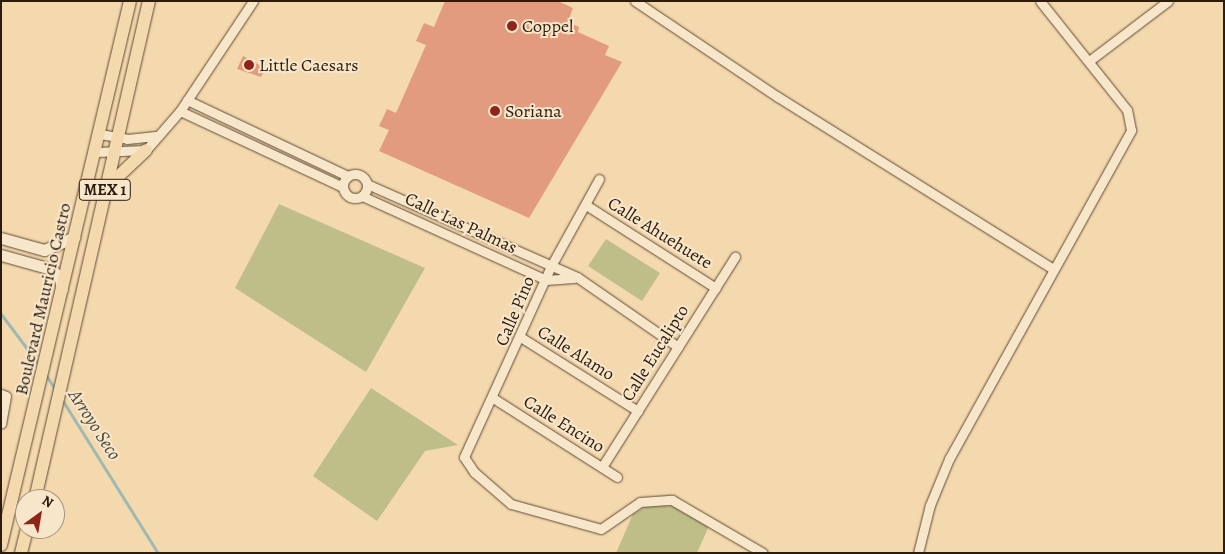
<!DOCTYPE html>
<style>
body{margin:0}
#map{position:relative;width:1225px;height:554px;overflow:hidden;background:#f5d9ae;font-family:Alegreya,serif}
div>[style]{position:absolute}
.green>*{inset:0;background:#bfbe88}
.stream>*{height:3px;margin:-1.5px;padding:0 1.5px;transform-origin:1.5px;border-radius:1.5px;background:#9eb9b2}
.building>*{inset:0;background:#e29b7e}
.roads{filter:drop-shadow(0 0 1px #5e4b35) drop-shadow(0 0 1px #5e4b35)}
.minor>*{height:9px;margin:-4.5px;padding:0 4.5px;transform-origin:4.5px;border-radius:4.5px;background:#f8e6ca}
.minor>.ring{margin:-4.5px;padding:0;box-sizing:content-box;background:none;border:9px solid #f8e6ca;border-radius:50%}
.secondary>*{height:11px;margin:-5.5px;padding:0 5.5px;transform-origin:5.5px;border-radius:5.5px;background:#f8e6ca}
.primary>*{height:12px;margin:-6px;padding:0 6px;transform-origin:6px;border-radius:6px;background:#f5d9ae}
.dots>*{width:14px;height:14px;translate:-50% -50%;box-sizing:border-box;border:2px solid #f8e6ca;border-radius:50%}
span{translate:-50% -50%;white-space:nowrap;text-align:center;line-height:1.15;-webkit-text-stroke:4px #f8e6ca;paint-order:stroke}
.shield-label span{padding:1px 4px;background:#f8e6ca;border:1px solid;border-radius:4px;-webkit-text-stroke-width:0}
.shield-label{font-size:16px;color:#2b1c0d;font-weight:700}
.poi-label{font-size:18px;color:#2b1c0d}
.left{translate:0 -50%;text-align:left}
.street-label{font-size:18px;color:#2b1c0d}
.water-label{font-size:19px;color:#4e4b3f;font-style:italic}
.frame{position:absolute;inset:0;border:2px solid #2b1c0d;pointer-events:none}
.north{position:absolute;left:15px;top:489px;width:50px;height:50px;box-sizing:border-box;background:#f8e6ca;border:1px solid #a6957e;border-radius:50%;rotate:32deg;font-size:14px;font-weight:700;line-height:20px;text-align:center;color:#2b1c0d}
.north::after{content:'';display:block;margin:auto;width:18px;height:22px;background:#8f2418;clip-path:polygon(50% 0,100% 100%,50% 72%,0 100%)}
</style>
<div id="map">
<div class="green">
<i style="clip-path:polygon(279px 204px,425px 268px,366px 372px,235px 288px)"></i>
<i style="clip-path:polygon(606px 239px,660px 273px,642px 301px,588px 266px)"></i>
<i style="clip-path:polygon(371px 388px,458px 445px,425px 451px,377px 521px,313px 476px)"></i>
<i style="clip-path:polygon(650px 504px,681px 507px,709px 526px,697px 553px,616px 553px,633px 514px)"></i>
</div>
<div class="stream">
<i style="left:1px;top:314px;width:65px;rotate:53.1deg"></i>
<i style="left:46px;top:375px;width:19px;rotate:58deg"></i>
<i style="left:61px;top:398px;width:183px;rotate:58deg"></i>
</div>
<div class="building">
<i style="clip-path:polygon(445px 1px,558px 1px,573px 8px,568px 22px,579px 27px,578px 32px,609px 46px,605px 55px,622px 62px,529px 218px,379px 151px,389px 130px,379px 126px,387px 109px,396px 113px,426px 45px,416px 41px,424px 23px,434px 27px)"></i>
<i style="clip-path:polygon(243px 56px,265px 68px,261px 77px,237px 69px)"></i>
</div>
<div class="roads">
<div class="minor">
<i style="left:635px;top:1px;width:172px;rotate:33.9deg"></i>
<i style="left:778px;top:97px;width:324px;rotate:32deg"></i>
<i style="left:1089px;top:61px;width:99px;rotate:-37.2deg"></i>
<i style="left:187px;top:100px;width:178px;rotate:25.3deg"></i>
<i style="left:180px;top:111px;width:180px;rotate:25deg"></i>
<i style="left:100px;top:134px;width:27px;rotate:10deg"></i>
<i style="left:127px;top:139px;width:31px;rotate:-6deg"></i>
<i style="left:96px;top:152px;width:50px;rotate:-2.3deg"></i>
<i style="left:146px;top:150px;width:52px;rotate:-48.9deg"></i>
<i style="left:180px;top:111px;width:132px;rotate:-56.4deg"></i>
<i class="ring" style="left:343px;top:174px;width:15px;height:15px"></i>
<i style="left:599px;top:179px;width:99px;rotate:118.9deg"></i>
<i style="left:551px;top:266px;width:210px;rotate:114.5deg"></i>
<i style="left:464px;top:457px;width:18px;rotate:56deg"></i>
<i style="left:474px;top:472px;width:49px;rotate:40.9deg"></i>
<i style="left:511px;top:504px;width:93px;rotate:15.5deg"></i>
<i style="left:601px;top:529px;width:47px;rotate:-34.7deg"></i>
<i style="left:640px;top:502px;width:32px;rotate:-4deg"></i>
<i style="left:672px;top:500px;width:105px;rotate:30.2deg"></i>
<i style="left:367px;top:184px;width:230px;rotate:23.9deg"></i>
<i style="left:577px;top:277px;width:123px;rotate:34.7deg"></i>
<i style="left:362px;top:196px;width:202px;rotate:24.5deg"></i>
<i style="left:546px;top:280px;width:28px;rotate:-4deg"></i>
<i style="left:586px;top:205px;width:154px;rotate:32.6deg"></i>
<i style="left:522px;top:338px;width:137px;rotate:32.2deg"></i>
<i style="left:1px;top:394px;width:5px;rotate:22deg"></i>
<i style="left:6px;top:396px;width:28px;rotate:100deg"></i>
<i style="left:493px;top:398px;width:147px;rotate:32.5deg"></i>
<i style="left:602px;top:467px;width:249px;rotate:-57.7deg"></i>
<i style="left:918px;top:553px;width:49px;rotate:-76deg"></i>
<i style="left:930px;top:505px;width:50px;rotate:-67.6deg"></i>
<i style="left:949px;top:459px;width:376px;rotate:-61deg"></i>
<i style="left:1131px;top:130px;width:20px;rotate:-101deg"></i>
<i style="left:1127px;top:110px;width:139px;rotate:-128.6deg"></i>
</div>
<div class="secondary">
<i style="left:1px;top:238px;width:45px;rotate:15.6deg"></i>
<i style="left:44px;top:250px;width:33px;rotate:-23deg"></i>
<i style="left:1px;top:255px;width:52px;rotate:15.6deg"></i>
<i style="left:51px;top:269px;width:13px;rotate:45deg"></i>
<i style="left:60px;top:278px;width:11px;rotate:80deg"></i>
</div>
<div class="primary">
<i style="left:106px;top:188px;width:55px;rotate:-43.5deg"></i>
<i style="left:35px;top:499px;width:511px;rotate:-77.11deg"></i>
<i style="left:1px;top:545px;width:559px;rotate:-76.66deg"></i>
<i style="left:21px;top:553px;width:25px;rotate:-76deg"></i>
</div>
</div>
<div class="dots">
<i style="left:512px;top:26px;background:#8f2418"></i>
<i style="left:249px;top:65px;background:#8f2418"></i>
<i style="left:495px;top:111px;background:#8f2418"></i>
</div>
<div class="shield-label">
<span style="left:105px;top:190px">MEX 1</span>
</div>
<div class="poi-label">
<span class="left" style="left:522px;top:26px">Coppel</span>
<span class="left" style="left:259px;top:65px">Little Caesars</span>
<span class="left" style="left:505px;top:111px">Soriana</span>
</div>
<div class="street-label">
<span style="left:461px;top:223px;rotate:25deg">Calle Las Palmas</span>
<span style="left:660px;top:233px;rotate:32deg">Calle Ahuehuete</span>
<span style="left:43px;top:299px;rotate:-77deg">Boulevard Mauricio Castro</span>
<span style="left:515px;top:311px;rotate:-67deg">Calle Pino</span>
<span style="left:576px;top:353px;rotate:32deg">Calle Alamo</span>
<span style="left:655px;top:353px;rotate:-58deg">Calle Eucalipto</span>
<span style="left:564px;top:424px;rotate:32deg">Calle Encino</span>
</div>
<div class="water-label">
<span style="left:94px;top:425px;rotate:57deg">Arroyo Seco</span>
</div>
<div class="frame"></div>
<div class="north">N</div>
</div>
